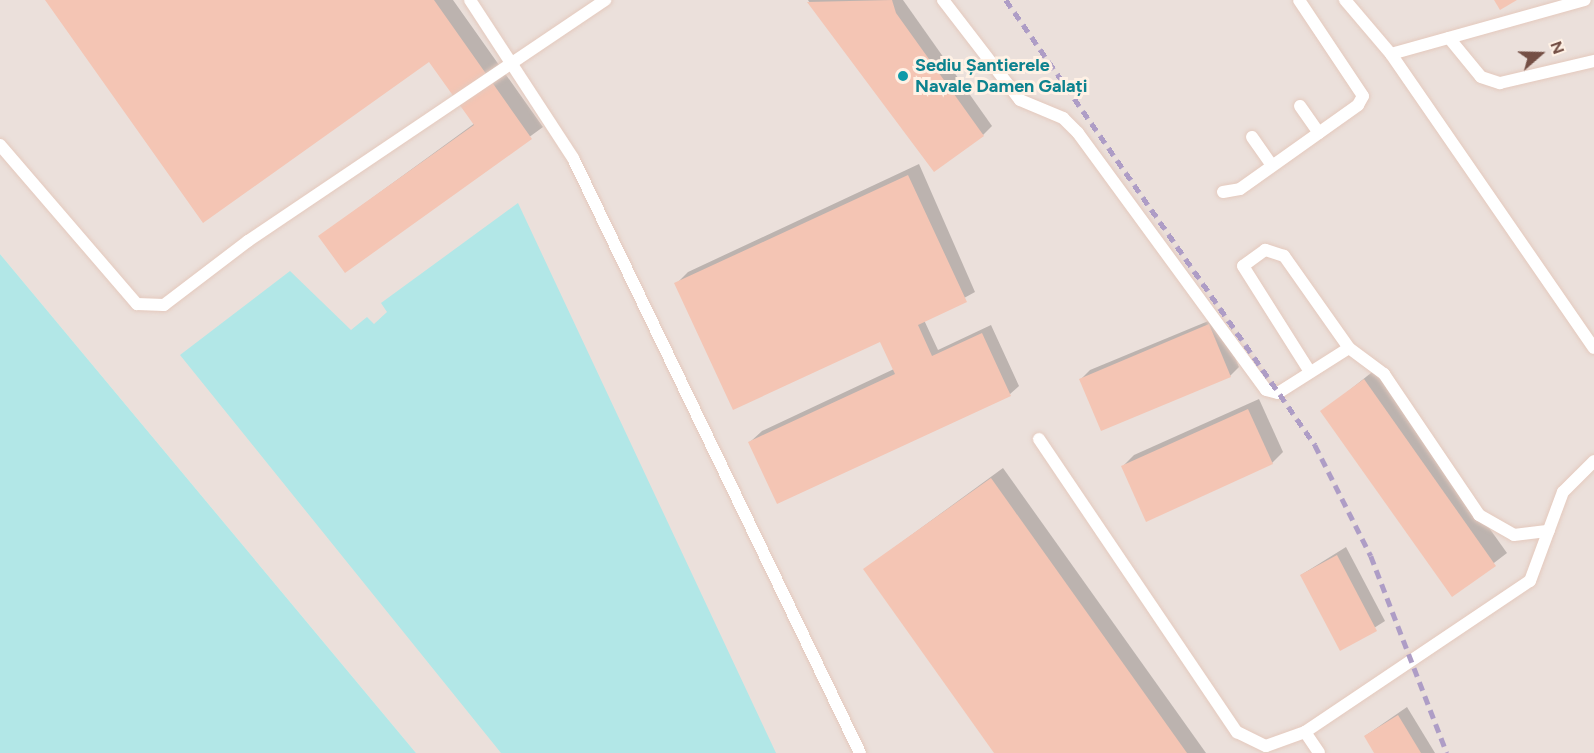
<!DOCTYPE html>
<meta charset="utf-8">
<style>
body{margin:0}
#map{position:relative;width:1594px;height:753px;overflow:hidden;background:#fdedde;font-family:Figtree,sans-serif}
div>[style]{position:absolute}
.industrial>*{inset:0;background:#ebe0db}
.water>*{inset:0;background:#b2e7e7}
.shadow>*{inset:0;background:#0003}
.building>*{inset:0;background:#f4c5b4}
.roads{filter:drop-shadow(0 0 2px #e4c9bd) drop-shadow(0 0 2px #e4c9bd)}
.service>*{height:12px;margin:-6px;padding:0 6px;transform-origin:6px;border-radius:6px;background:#fff}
.rail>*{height:4.5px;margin-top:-2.25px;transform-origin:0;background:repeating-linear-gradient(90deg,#ae9dc6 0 9px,transparent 0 15px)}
.dots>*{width:16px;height:16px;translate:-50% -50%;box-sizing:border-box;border:3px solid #fff1e5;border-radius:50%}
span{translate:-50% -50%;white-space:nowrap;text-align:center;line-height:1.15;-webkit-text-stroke:6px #fff1e5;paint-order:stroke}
.culture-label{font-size:18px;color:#0d838f;font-weight:700}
.left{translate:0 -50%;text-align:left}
.north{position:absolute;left:1510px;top:24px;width:60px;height:60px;-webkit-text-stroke:4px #fff1e5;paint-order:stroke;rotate:70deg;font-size:16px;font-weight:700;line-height:24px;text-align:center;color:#744f45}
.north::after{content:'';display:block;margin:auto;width:21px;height:27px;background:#744f45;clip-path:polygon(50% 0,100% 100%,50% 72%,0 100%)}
</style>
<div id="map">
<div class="industrial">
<i style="clip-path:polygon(0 0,1594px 0,1594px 753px,416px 753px,0 254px)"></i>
</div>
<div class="water">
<i style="clip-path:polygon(518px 203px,776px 753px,501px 753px,180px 355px,290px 271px,351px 330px,367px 317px,374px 324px,387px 312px,381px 303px)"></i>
<i style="clip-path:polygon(0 254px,416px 753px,0 753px)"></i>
</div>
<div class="shadow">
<i style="clip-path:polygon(47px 0,453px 0,543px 127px,345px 271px,320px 236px,475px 123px,430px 60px)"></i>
<i style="clip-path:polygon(808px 0,903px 0,992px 126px,983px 135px,817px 14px)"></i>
<i style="clip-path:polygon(919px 164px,975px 292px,924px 320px,938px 350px,991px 325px,1019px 386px,1010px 394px,750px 442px,762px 431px,894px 369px,880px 340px,676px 284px,688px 272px)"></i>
<i style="clip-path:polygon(1218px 317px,1239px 367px,1230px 376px,1081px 379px,1090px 370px)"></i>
<i style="clip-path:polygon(1376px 369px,1507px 553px,1452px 595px,1322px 412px)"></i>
<i style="clip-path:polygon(1259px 399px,1283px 452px,1272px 463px,1123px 466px,1134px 455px)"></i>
<i style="clip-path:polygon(1003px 468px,1206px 753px,995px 753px,865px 569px)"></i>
<i style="clip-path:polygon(1346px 547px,1385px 621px,1341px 649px,1301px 575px)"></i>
<i style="clip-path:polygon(1407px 707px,1435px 753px,1376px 753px,1365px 736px)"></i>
</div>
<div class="building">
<i style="clip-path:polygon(45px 0,434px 0,532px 139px,345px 273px,318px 236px,474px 125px,429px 62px,203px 223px)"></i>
<i style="clip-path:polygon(892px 0,896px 13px,984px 136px,934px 172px,807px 2px)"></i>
<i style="clip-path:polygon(1494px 0,1517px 0,1500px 10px)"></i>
<i style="clip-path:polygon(908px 175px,967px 302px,918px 325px,932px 356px,982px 333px,1011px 396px,777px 504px,748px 442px,895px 374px,880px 342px,733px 410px,674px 283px)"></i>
<i style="clip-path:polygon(1209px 324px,1231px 377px,1101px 431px,1079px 379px)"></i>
<i style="clip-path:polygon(1364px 379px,1496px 566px,1452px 597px,1320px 411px)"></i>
<i style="clip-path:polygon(1248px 409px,1273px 464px,1146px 522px,1121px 466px)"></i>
<i style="clip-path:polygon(991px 478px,1187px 753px,994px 753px,863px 569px)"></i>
<i style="clip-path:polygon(1337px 555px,1377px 631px,1340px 651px,1300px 575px)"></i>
<i style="clip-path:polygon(1398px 715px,1421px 753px,1374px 753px,1364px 736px)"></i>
</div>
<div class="roads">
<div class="service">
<i style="left:470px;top:0;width:189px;rotate:56.9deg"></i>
<i style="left:573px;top:158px;width:661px;rotate:64.25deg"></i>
<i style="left:943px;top:0;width:126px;rotate:52.4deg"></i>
<i style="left:1020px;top:100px;width:47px;rotate:22.7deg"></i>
<i style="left:1063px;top:118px;width:21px;rotate:45deg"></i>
<i style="left:1078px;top:133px;width:318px;rotate:53.8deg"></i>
<i style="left:1266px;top:390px;width:12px;rotate:14deg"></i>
<i style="left:1278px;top:393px;width:84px;rotate:-32.4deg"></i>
<i style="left:1349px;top:348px;width:113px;rotate:-125.2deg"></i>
<i style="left:1284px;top:256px;width:20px;rotate:-162deg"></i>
<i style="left:1265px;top:250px;width:27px;rotate:144deg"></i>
<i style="left:1243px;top:266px;width:125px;rotate:57.7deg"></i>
<i style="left:1345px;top:0;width:71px;rotate:49.6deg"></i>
<i style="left:1391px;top:54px;width:357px;rotate:55.4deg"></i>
<i style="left:1449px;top:38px;width:50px;rotate:50.6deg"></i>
<i style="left:1481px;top:77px;width:20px;rotate:18deg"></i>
<i style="left:1500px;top:83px;width:97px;rotate:-13.2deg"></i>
<i style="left:1391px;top:54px;width:201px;rotate:-15.6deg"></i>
<i style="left:1300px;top:106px;width:33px;rotate:55deg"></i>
<i style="left:1252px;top:137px;width:35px;rotate:55deg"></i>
<i style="left:0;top:145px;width:210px;rotate:49.3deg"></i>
<i style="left:137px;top:304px;width:27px;rotate:2deg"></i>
<i style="left:164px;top:305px;width:106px;rotate:-37.3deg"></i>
<i style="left:248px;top:241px;width:431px;rotate:-34deg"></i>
<i style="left:1223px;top:192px;width:17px;rotate:-10deg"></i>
<i style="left:1240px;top:189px;width:145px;rotate:-35.4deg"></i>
<i style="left:1358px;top:105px;width:10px;rotate:-61deg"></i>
<i style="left:1363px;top:96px;width:115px;rotate:-123.7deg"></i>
<i style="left:1349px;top:348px;width:44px;rotate:36.6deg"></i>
<i style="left:1384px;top:374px;width:170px;rotate:56deg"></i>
<i style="left:1479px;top:515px;width:40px;rotate:29.7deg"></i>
<i style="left:1514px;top:535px;width:35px;rotate:-7deg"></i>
<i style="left:1039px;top:439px;width:354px;rotate:56deg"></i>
<i style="left:1237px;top:732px;width:32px;rotate:26deg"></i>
<i style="left:1266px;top:746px;width:41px;rotate:-19.7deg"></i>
<i style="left:1305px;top:732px;width:271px;rotate:-33.9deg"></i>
<i style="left:1530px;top:581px;width:95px;rotate:-69.7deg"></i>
<i style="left:1563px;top:492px;width:44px;rotate:-45deg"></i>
<i style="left:1305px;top:732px;width:25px;rotate:56deg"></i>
</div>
</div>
<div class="rail">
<i style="left:1006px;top:0;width:542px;rotate:55.22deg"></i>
<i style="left:1315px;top:445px;width:124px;rotate:63.2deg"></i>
<i style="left:1371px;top:556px;width:211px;rotate:68.9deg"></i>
</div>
<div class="dots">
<i style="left:903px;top:76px;background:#0f9aa8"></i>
</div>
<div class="culture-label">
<span class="left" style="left:915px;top:76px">Sediu Șantierele<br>Navale Damen Galați</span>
</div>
<div class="north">N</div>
</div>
